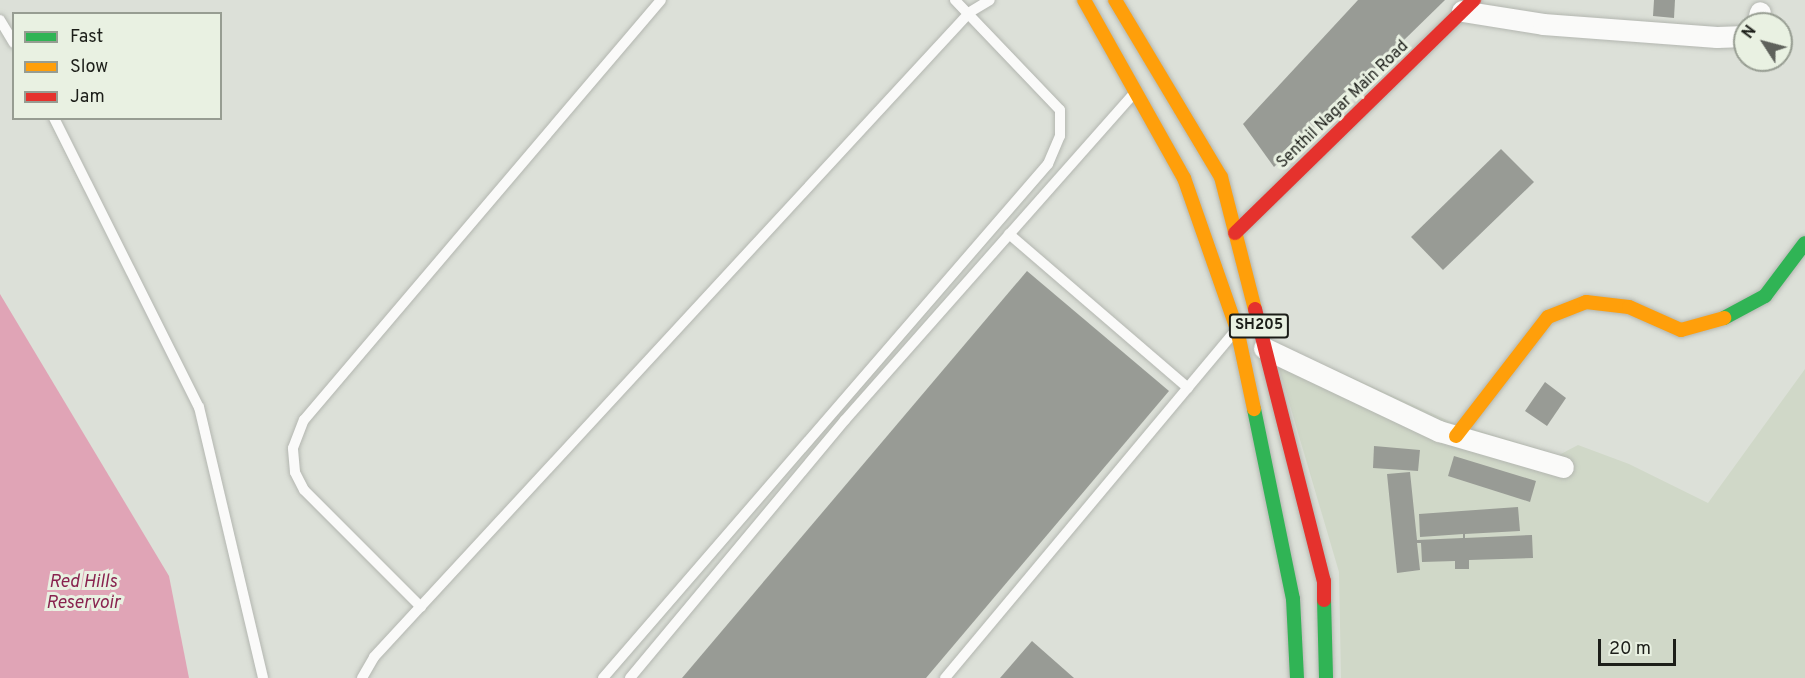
<!DOCTYPE html>
<style>
body{margin:0}
#map{position:relative;width:1805px;height:678px;overflow:hidden;background:#dce0d8;font-family:Overpass,sans-serif}
div>[style]{position:absolute}
.built>*{inset:0;background:#d0d8c8}
.water>*{inset:0;background:#e0a4b6}
.building>*{inset:0;background:#989b95}
.roads{filter:drop-shadow(0 0 2px #b3b6b0) drop-shadow(0 0 2px #b3b6b0)}
.lane>*{height:10px;margin:-5px;padding:0 5px;transform-origin:5px;border-radius:5px;background:#fafaf9}
.street>*{height:21px;margin:-10.5px;padding:0 10.5px;transform-origin:10.5px;border-radius:10.5px;background:#fafaf9}
.fast>*{height:14px;margin:-7px;padding:0 7px;transform-origin:7px;border-radius:7px;background:#30b455}
.slow>*{height:14px;margin:-7px;padding:0 7px;transform-origin:7px;border-radius:7px;background:#ff9f0a}
.jam>*{height:14px;margin:-7px;padding:0 7px;transform-origin:7px;border-radius:7px;background:#e5322d}
span{translate:-50% -50%;white-space:nowrap;text-align:center;line-height:1.15;-webkit-text-stroke:6px #e9f1e2;paint-order:stroke}
.shield-label span{padding:2px 4px;background:#e9f1e2;border:2px solid;border-radius:4px;-webkit-text-stroke-width:0}
.shield-label{font-size:15px;color:#1c1e19;font-weight:700}
.street-label{font-size:16px;color:#1c1e19}
.water-label{font-size:18px;color:#89234f;font-style:italic}
.legend{position:absolute;left:12px;top:12px;width:210px;height:108px;box-sizing:border-box;background:#e9f1e2;border:2px solid #979d92;margin:0;padding:8px 10px;list-style:none;font-size:18px;color:#1c1e19}
.legend li{display:flex;align-items:center;gap:12px;height:30px}
.legend b{width:30px;border:2px solid #979d92}
.north{position:absolute;left:1733px;top:12px;width:60px;height:60px;box-sizing:border-box;background:#e9f1e2;border:2px solid #979d92;border-radius:50%;rotate:306deg;font-size:16px;font-weight:700;line-height:24px;text-align:center;color:#1c1e19}
.north::after{content:'';display:block;margin:auto;width:21px;height:27px;background:#5f625c;clip-path:polygon(50% 0,100% 100%,50% 72%,0 100%)}
.scale{position:absolute;left:1598px;top:639px;width:78px;height:27px;box-sizing:border-box;border:3px solid #1c1e19;border-top:0;padding-left:8px;font-size:18px;line-height:21px;white-space:nowrap;color:#1c1e19;-webkit-text-stroke:4px #e9f1e2;paint-order:stroke}
</style>
<div id="map">
<div class="built">
<i style="clip-path:polygon(1271px 341px,1451px 422px,1559px 455px,1578px 445px,1629px 464px,1708px 503px,1805px 369px,1805px 678px,1341px 678px,1339px 572px)"></i>
</div>
<div class="water">
<i style="clip-path:polygon(0 294px,169px 576px,189px 678px,0 678px)"></i>
</div>
<div class="building">
<i style="clip-path:polygon(1358px 0,1445px 0,1274px 167px,1243px 124px)"></i>
<i style="clip-path:polygon(1654px 0,1675px 0,1674px 18px,1653px 16px)"></i>
<i style="clip-path:polygon(1501px 149px,1534px 182px,1443px 270px,1411px 237px)"></i>
<i style="clip-path:polygon(1027px 271px,1169px 391px,926px 678px,682px 678px)"></i>
<i style="clip-path:polygon(1545px 382px,1566px 398px,1547px 426px,1525px 411px)"></i>
<i style="clip-path:polygon(1374px 446px,1420px 450px,1418px 471px,1373px 468px)"></i>
<i style="clip-path:polygon(1454px 456px,1536px 481px,1530px 502px,1448px 476px)"></i>
<i style="clip-path:polygon(1410px 472px,1417px 540px,1463px 538px,1463px 534px,1420px 537px,1419px 514px,1518px 507px,1520px 531px,1465px 534px,1465px 538px,1532px 535px,1533px 558px,1469px 560px,1469px 569px,1455px 569px,1455px 561px,1422px 562px,1421px 543px,1417px 543px,1420px 570px,1397px 573px,1387px 474px)"></i>
<i style="clip-path:polygon(1032px 641px,1074px 678px,1000px 678px)"></i>
</div>
<div class="roads">
<div class="lane">
<i style="left:0;top:20px;width:27px;rotate:59deg"></i>
<i style="left:54px;top:118px;width:323px;rotate:63.4deg"></i>
<i style="left:199px;top:407px;width:278px;rotate:76.7deg"></i>
<i style="left:1009px;top:234px;width:236px;rotate:40.7deg"></i>
<i style="left:421px;top:607px;width:165px;rotate:-135deg"></i>
<i style="left:304px;top:490px;width:20px;rotate:-117deg"></i>
<i style="left:295px;top:472px;width:24px;rotate:-95deg"></i>
<i style="left:293px;top:448px;width:30px;rotate:-69deg"></i>
<i style="left:304px;top:420px;width:551px;rotate:-49.64deg"></i>
<i style="left:362px;top:678px;width:24px;rotate:-60deg"></i>
<i style="left:374px;top:657px;width:878px;rotate:-47.26deg"></i>
<i style="left:970px;top:12px;width:23px;rotate:-31deg"></i>
<i style="left:603px;top:678px;width:680px;rotate:-49.12deg"></i>
<i style="left:1048px;top:164px;width:30px;rotate:-67deg"></i>
<i style="left:1060px;top:136px;width:26px;rotate:-90deg"></i>
<i style="left:1060px;top:110px;width:152px;rotate:-133.7deg"></i>
<i style="left:630px;top:678px;width:336px;rotate:-50.2deg"></i>
<i style="left:845px;top:420px;width:435px;rotate:-48.5deg"></i>
<i style="left:945px;top:678px;width:449px;rotate:-50.1deg"></i>
</div>
<div class="street">
<i style="left:1462px;top:11px;width:82px;rotate:9.1deg"></i>
<i style="left:1543px;top:24px;width:174px;rotate:4.3deg"></i>
<i style="left:1717px;top:37px;width:28px;rotate:-2deg"></i>
<i style="left:1757px;top:24px;width:12px;rotate:-76deg"></i>
<i style="left:1264px;top:348px;width:194px;rotate:25.4deg"></i>
<i style="left:1439px;top:431px;width:129px;rotate:16.2deg"></i>
</div>
<div class="fast">
<i style="left:1724px;top:318px;width:47px;rotate:-28.2deg"></i>
<i style="left:1765px;top:296px;width:66px;rotate:-53deg"></i>
<i style="left:1254px;top:409px;width:194px;rotate:78.4deg"></i>
<i style="left:1293px;top:599px;width:79px;rotate:87.1deg"></i>
<i style="left:1324px;top:600px;width:78px;rotate:88.5deg"></i>
</div>
<div class="slow">
<i style="left:1084px;top:0;width:204px;rotate:60.7deg"></i>
<i style="left:1184px;top:178px;width:160px;rotate:70.7deg"></i>
<i style="left:1237px;top:329px;width:82px;rotate:78deg"></i>
<i style="left:1115px;top:0;width:206px;rotate:59.1deg"></i>
<i style="left:1221px;top:177px;width:136px;rotate:75.6deg"></i>
<i style="left:1456px;top:436px;width:150px;rotate:-52.3deg"></i>
<i style="left:1548px;top:317px;width:41px;rotate:-21.5deg"></i>
<i style="left:1586px;top:302px;width:43px;rotate:6.6deg"></i>
<i style="left:1629px;top:307px;width:57px;rotate:23.9deg"></i>
<i style="left:1681px;top:330px;width:45px;rotate:-15.6deg"></i>
</div>
<div class="jam">
<i style="left:1235px;top:233px;width:334px;rotate:-44.3deg"></i>
<i style="left:1255px;top:309px;width:281px;rotate:75.8deg"></i>
<i style="left:1324px;top:581px;width:19px;rotate:90deg"></i>
</div>
</div>
<div class="shield-label">
<span style="left:1259px;top:326px">SH205</span>
</div>
<div class="street-label">
<span style="left:1343px;top:105px;rotate:-44deg">Senthil Nagar Main Road</span>
</div>
<div class="water-label">
<span style="left:83px;top:594px">Red Hills<br>Reservoir</span>
</div>
<ul class="legend">
<li><b style="height:8px;background:#30b455"></b>Fast</li>
<li><b style="height:8px;background:#ff9f0a"></b>Slow</li>
<li><b style="height:8px;background:#e5322d"></b>Jam</li>
</ul>
<div class="north">N</div>
<div class="scale">20 m</div>
</div>
